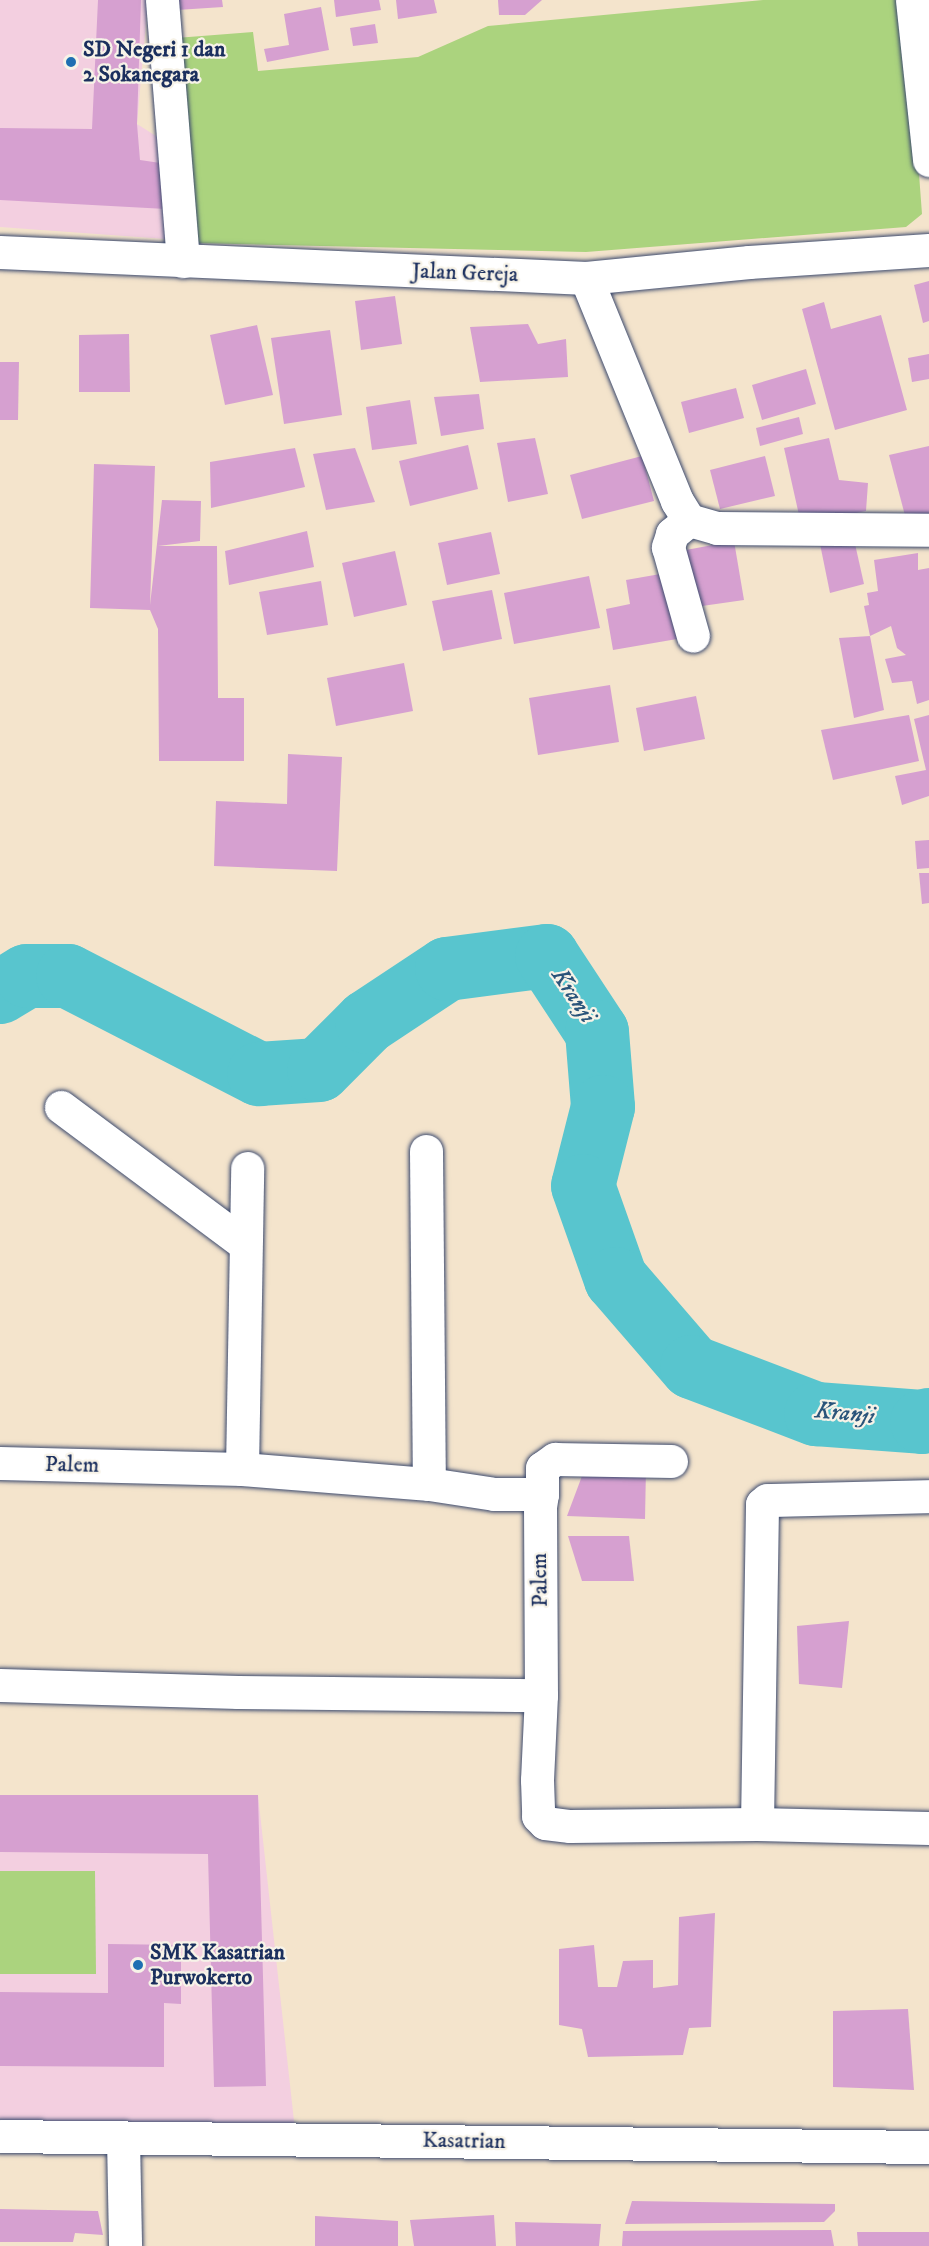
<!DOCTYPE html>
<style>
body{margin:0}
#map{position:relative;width:929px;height:2246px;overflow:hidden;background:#f4e4cc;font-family:"IM FELL DW Pica",serif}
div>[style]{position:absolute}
.built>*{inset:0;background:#f3cfe0}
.green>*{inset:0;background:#abd37e}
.river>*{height:64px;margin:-32px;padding:0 32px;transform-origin:32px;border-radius:32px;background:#58c5ce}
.building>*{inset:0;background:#d6a0d0}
.roads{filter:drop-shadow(0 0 2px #3c4a6e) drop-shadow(0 0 2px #3c4a6e)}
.street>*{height:33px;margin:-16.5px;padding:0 16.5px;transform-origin:16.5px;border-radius:16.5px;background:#fff}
.secondary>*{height:33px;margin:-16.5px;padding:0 16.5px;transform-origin:16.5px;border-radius:16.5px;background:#fff}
.dots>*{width:16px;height:16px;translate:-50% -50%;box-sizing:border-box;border:3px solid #f7f3e8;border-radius:50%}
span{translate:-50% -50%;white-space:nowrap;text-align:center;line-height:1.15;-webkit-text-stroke:4.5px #f7f3e8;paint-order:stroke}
.poi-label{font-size:22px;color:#1b2f5e;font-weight:700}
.left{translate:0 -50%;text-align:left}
.street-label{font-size:22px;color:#1b2f5e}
.water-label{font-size:24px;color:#2a547a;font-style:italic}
</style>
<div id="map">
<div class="built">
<i style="clip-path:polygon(0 0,148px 0,137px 124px,167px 143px,166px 239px,0 227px)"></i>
<i style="clip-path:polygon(0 1795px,258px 1795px,296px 2139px,0 2136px)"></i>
</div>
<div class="green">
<i style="clip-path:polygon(763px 0,906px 0,922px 214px,906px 227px,586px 252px,193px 243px,176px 38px,253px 32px,258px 71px,418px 57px,488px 26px)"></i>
<i style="clip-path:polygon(0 1871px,95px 1871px,96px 1974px,0 1974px)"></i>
</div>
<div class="river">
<i style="left:0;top:992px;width:31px;rotate:-31deg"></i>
<i style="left:27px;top:976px;width:41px"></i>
<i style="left:68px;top:976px;width:215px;rotate:27.2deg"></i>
<i style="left:259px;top:1074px;width:60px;rotate:-3.8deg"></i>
<i style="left:319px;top:1070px;width:68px;rotate:-45deg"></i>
<i style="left:367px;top:1022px;width:96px;rotate:-33.5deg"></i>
<i style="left:447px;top:969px;width:101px;rotate:-7.4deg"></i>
<i style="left:547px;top:956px;width:91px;rotate:56.7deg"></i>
<i style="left:597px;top:1032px;width:75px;rotate:85.4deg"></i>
<i style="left:603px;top:1107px;width:81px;rotate:104.2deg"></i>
<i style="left:583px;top:1186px;width:99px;rotate:70.5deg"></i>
<i style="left:616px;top:1279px;width:116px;rotate:49.2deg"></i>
<i style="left:692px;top:1367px;width:133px;rotate:20.8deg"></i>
<i style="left:816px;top:1414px;width:106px;rotate:4.3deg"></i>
<i style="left:922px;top:1422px;width:7px;rotate:-16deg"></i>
</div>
<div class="building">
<i style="clip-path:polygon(98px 0,141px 0,137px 124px,140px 160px,167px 164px,166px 209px,0 200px,0 128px,92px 129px)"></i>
<i style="clip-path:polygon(176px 0,222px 0,223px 7px,177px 10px)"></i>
<i style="clip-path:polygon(334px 0,379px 0,381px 10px,336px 17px)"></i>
<i style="clip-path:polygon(396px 0,434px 0,437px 13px,398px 19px)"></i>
<i style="clip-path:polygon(498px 0,542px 0,525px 15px,499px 15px)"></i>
<i style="clip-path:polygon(321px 7px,329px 50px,267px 62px,264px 49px,289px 45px,284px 14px)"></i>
<i style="clip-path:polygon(375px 24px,378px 43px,353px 46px,350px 28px)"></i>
<i style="clip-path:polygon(929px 281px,929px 321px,923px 323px,914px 285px)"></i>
<i style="clip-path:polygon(395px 296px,402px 344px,361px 350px,355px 301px)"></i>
<i style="clip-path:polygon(824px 302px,831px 329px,881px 315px,907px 410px,835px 430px,802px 309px)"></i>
<i style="clip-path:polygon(528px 324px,538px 344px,566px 339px,568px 377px,480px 382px,470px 327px)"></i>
<i style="clip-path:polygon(257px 325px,273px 395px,225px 405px,210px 335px)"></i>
<i style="clip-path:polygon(330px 330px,342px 415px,284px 424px,271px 338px)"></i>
<i style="clip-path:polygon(129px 334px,130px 392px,79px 392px,79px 335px)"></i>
<i style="clip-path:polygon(929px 354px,929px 379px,912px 382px,908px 358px)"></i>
<i style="clip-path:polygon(0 362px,19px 362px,18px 420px,0 420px)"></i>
<i style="clip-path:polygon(806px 369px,816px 404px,762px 420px,752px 385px)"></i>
<i style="clip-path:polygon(736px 388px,744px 418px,689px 433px,681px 402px)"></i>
<i style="clip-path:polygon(479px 394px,484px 429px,441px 436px,434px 397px)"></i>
<i style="clip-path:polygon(410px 400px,417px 444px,372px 450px,366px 407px)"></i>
<i style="clip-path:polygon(799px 417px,803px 434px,760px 446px,756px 428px)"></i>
<i style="clip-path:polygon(535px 438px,548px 494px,508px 502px,497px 443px)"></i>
<i style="clip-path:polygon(829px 438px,839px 480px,868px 483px,866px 511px,801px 524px,784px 448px)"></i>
<i style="clip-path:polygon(468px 445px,478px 489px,410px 506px,399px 461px)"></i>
<i style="clip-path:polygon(929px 446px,929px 519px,907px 523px,889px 455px)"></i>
<i style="clip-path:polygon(295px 448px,305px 487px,211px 508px,210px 462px)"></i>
<i style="clip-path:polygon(355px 448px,375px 502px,326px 510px,313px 454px)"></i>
<i style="clip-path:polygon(642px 456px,654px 501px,582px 519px,570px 475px)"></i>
<i style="clip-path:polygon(765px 456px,775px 496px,720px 509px,710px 470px)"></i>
<i style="clip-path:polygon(94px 464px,155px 466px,150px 605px,162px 500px,201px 501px,200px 541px,158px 546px,217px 546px,218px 698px,244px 698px,244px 761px,159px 761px,158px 629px,150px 610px,90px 608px)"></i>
<i style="clip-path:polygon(307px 531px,314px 567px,229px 585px,225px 551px)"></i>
<i style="clip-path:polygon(491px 532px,500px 574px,447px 585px,438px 543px)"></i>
<i style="clip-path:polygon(853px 535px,864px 584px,830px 593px,820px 544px)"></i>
<i style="clip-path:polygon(734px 541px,744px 600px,695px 607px,686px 550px)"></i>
<i style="clip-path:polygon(395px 551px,407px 605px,354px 617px,342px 563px)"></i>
<i style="clip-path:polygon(918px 553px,918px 570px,929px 568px,929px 700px,917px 704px,912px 681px,892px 683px,885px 659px,906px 655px,897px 648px,891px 626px,870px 636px,884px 710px,854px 718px,839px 638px,870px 636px,864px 606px,869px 605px,867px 593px,878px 591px,874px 560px)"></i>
<i style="clip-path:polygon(666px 573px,677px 639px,613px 650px,606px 609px,630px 604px,626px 580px)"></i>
<i style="clip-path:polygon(589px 576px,600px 628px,514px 644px,504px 593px)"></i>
<i style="clip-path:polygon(321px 581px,328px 625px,267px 635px,259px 592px)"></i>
<i style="clip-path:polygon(492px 590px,502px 639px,443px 651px,432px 601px)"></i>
<i style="clip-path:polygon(404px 663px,413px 711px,336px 726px,327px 678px)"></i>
<i style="clip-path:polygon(610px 685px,619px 742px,538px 755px,529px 698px)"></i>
<i style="clip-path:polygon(696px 696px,705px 739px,644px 751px,636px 708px)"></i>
<i style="clip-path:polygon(909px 715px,919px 761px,833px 780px,821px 730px)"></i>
<i style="clip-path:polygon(929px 715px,929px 796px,902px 805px,895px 776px,926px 770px,914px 719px)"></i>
<i style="clip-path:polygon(288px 754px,342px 757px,337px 871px,214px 866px,216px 801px,287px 804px)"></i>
<i style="clip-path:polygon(929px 840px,929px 868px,917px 869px,915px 841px)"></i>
<i style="clip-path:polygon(919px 873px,929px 873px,929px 903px,922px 904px)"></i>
<i style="clip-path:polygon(646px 1468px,645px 1519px,567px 1516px,582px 1476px)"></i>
<i style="clip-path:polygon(568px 1536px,629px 1536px,634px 1581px,582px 1581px)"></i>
<i style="clip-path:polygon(849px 1621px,842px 1688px,799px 1684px,797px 1626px)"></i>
<i style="clip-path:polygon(0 1795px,258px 1795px,266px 2086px,214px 2087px,208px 1854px,0 1852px)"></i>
<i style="clip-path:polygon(715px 1913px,711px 2027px,689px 2028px,683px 2055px,588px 2057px,582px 2029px,559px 2025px,559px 1949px,594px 1945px,598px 1987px,617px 1987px,623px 1961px,653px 1960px,653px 1988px,678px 1985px,679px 1917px)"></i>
<i style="clip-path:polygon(108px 1944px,181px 1945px,181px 2004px,164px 2003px,164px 2067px,0 2066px,0 1992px,108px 1993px)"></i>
<i style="clip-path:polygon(908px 2009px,914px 2090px,833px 2087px,833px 2011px)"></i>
<i style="clip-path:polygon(632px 2201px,835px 2204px,835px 2211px,824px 2222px,625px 2224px)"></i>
<i style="clip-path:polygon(0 2209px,98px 2211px,103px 2235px,75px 2233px,73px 2242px,0 2242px)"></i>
<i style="clip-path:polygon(494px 2215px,496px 2246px,414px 2246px,410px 2220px)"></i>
<i style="clip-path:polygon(315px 2216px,398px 2221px,398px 2246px,315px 2246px)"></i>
<i style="clip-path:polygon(515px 2222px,601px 2224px,599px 2246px,516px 2246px)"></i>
<i style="clip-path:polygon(831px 2230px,834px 2246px,622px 2246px,623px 2231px)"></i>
<i style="clip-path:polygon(857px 2232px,929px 2232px,929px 2246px,858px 2246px)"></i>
</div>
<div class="roads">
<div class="street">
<i style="left:162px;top:0;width:262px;rotate:85.4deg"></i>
<i style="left:912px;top:0;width:161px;rotate:83.9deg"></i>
<i style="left:586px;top:278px;width:241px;rotate:67.8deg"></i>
<i style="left:677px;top:501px;width:22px;rotate:58deg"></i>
<i style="left:689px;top:520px;width:29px;rotate:16deg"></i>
<i style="left:717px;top:528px;width:212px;rotate:0.5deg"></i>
<i style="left:689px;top:520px;width:22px;rotate:141deg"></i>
<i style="left:672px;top:534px;width:14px;rotate:107deg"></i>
<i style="left:668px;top:547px;width:92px;rotate:74.3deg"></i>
<i style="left:61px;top:1107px;width:229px;rotate:36.7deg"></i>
<i style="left:426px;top:1151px;width:333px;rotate:89.5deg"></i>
<i style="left:0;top:1463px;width:242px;rotate:1.4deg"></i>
<i style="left:242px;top:1469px;width:188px;rotate:4.6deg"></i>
<i style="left:429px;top:1484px;width:66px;rotate:8.7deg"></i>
<i style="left:494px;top:1494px;width:48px"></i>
<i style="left:542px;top:1494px;width:12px;rotate:99deg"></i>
<i style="left:540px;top:1506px;width:189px;rotate:89.7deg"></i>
<i style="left:541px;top:1695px;width:85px;rotate:92.7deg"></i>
<i style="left:537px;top:1780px;width:36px;rotate:88deg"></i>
<i style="left:538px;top:1816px;width:10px;rotate:45deg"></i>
<i style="left:545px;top:1823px;width:25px;rotate:7deg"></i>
<i style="left:570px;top:1826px;width:187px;rotate:-0.6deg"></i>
<i style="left:757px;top:1824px;width:172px;rotate:1.3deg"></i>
<i style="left:242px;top:1469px;width:301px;rotate:-89deg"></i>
<i style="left:542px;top:1494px;width:26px;rotate:-90deg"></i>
<i style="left:542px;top:1468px;width:16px;rotate:-35deg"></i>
<i style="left:555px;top:1459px;width:116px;rotate:1deg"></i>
<i style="left:0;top:1685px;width:238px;rotate:1.7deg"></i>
<i style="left:238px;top:1692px;width:303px;rotate:0.6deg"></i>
<i style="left:757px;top:1824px;width:320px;rotate:-89.1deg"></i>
<i style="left:762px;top:1504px;width:6px;rotate:-39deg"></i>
<i style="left:767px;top:1500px;width:162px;rotate:-1.4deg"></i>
<i style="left:123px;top:2138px;width:108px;rotate:88.9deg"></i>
</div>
<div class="secondary">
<i style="left:0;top:252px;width:587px;rotate:2.54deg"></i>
<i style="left:586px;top:278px;width:164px;rotate:-5.6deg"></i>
<i style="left:749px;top:262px;width:180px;rotate:-3.8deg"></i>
<i style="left:0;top:2136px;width:929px;rotate:0.68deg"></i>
</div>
</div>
<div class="dots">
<i style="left:71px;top:62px;background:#1f6fb2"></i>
<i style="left:138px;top:1965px;background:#1f6fb2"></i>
</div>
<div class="poi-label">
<span class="left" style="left:83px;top:62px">SD Negeri 1 dan<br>2 Sokanegara</span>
<span class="left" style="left:150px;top:1965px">SMK Kasatrian<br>Purwokerto</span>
</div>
<div class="street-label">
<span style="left:465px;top:273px;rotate:2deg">Jalan Gereja</span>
<span style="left:72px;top:1465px;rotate:1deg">Palem</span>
<span style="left:540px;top:1580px;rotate:-91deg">Palem</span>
<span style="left:464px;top:2141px;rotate:1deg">Kasatrian</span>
</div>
<div class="water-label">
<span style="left:573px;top:996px;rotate:57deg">Kranji</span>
<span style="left:845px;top:1414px;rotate:6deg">Kranji</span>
</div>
</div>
